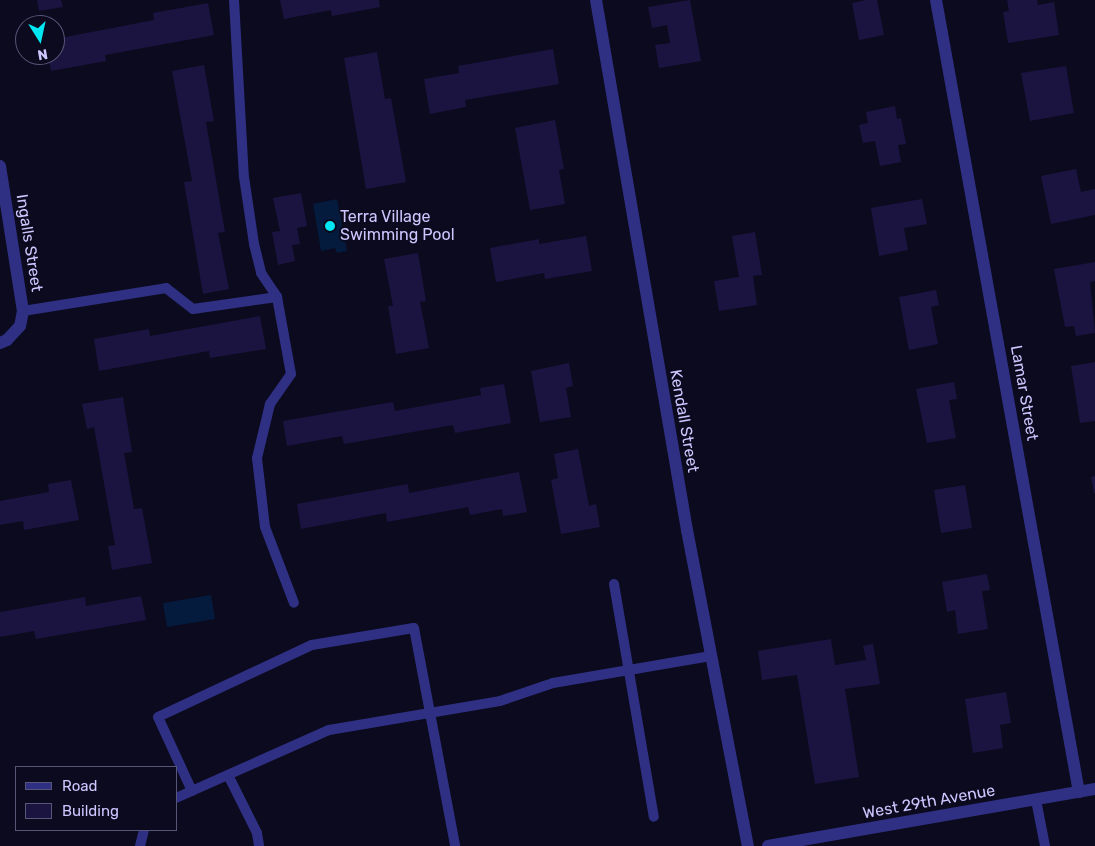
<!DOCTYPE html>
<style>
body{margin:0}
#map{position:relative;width:1095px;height:846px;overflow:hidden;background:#0c0a1e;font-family:Rubik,sans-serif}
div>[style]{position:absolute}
.water>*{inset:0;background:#041b3d}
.building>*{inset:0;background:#1b1441}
.service>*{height:10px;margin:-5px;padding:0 5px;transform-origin:5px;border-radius:5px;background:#2f3083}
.minor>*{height:12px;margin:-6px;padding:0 6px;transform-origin:6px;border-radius:6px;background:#2f3083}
.tertiary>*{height:12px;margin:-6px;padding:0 6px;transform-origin:6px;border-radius:6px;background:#2f3083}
.dots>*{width:14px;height:14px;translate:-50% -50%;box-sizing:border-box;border:2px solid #0c0a1e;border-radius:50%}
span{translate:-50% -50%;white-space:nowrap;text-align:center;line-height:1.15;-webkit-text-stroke:4px #0c0a1e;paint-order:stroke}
.poi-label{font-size:16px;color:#cbc7ff}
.left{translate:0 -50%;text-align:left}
.street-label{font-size:16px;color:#cbc7ff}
.legend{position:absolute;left:15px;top:766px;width:162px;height:65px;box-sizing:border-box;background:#0c0a1e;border:1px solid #585678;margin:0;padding:6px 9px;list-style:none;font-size:15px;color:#cbc7ff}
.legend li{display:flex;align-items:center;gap:10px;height:25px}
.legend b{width:25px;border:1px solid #585678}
.north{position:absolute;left:15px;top:15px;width:50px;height:50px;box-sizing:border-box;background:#0c0a1e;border:1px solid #585678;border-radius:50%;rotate:170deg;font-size:14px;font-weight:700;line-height:20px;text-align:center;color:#cbc7ff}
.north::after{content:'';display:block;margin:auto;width:18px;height:22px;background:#00e6f2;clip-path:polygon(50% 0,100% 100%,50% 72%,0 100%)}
</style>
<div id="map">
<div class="water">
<i style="clip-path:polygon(337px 199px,347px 251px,337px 253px,335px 248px,321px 251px,313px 204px)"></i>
<i style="clip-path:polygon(211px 595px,215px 619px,167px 627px,163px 603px)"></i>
</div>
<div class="building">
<i style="clip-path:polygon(37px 0,61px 0,63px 7px,39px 11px)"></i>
<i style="clip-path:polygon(280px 0,379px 0,380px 7px,332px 16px,331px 10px,284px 19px)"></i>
<i style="clip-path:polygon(690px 0,701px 61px,659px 68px,655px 45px,670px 43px,667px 25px,652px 28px,648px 7px)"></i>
<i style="clip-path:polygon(866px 0,877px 0,884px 35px,859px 40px,852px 3px)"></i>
<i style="clip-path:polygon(1007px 0,1037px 0,1038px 5px,1054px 2px,1059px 35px,1008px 43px,1003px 12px,1009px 11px)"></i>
<i style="clip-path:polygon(208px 3px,214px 35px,105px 55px,106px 61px,51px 71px,48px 55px,55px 55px,55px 39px,154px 20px,153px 13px)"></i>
<i style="clip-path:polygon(553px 49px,559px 84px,465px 100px,466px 107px,430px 114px,424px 79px,459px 73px,458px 66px)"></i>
<i style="clip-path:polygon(377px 52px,385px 99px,391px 98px,406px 182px,366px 189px,344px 58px)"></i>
<i style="clip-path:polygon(204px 65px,214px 121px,206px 122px,225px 232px,218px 233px,229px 289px,203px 294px,184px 182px,192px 181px,172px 71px)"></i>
<i style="clip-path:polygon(1066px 66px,1074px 113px,1030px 121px,1021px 73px)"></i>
<i style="clip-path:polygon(895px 106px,897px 119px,901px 118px,906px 144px,898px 145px,901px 162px,880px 166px,875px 141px,863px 143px,859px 125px,868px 123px,866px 112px)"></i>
<i style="clip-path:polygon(555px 120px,564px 169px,559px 170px,565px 204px,530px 210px,515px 128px)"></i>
<i style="clip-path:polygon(1076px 169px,1081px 192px,1095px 189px,1095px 215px,1051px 224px,1041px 176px)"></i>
<i style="clip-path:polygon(301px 193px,307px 226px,297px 228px,300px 244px,292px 245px,295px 261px,278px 265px,272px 232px,280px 231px,273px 198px)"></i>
<i style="clip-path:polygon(922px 199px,927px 224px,904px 228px,908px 250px,879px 256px,871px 208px)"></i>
<i style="clip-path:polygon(755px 232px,762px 275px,753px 276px,757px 305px,719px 311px,714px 281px,739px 277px,732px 236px)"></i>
<i style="clip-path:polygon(586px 236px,592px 271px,545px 279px,544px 273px,496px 282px,490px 248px,539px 239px,539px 244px)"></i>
<i style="clip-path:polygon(418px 253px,426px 301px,420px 302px,429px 348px,396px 354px,388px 306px,393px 306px,384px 259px)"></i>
<i style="clip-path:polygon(1095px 262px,1095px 281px,1090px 282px,1095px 333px,1076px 336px,1074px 326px,1065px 327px,1054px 269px)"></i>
<i style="clip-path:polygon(936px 290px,939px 305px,931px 307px,938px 344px,909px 350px,899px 297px)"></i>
<i style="clip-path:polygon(260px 316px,266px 349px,210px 358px,209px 351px,99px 371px,94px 339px,149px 329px,150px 336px)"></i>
<i style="clip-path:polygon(1095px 362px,1095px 421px,1080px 423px,1071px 366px)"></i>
<i style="clip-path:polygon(569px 363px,573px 386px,566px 388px,571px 417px,540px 422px,531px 371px)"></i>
<i style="clip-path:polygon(954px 382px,957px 399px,949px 400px,956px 438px,927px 443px,916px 389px)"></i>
<i style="clip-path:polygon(504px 384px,511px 423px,455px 433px,453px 425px,344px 444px,342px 436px,287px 446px,283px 421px,393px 402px,395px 411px,481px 395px,480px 388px)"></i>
<i style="clip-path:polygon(123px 397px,132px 452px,124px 453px,134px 509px,142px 508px,152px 563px,112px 570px,108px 546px,115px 545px,94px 427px,87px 429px,82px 404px)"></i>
<i style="clip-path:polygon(578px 449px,589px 506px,596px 504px,600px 527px,561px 534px,551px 480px,558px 478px,554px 454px)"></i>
<i style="clip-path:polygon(519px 472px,527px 512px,503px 516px,502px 509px,470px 515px,468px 507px,387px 522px,386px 513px,301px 529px,297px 504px,408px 484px,409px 493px)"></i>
<i style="clip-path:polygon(1095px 476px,1095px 493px,1094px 493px,1091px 477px)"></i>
<i style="clip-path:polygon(71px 480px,79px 520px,24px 530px,23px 521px,0 525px,0 501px,49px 492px,48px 484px)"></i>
<i style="clip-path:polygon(965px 485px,972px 528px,941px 533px,934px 490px)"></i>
<i style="clip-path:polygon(987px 574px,990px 590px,982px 591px,988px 629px,958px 634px,955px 610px,947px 612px,942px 582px)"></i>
<i style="clip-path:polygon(141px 596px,146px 620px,36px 639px,34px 631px,0 637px,0 612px,85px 597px,86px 606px)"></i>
<i style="clip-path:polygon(831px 639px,835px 665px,866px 660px,863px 646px,873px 644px,880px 684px,845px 689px,859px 777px,815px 784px,797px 675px,762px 680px,758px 651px)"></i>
<i style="clip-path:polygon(1006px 692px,1011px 723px,1000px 725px,1003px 748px,973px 753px,965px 699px)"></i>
</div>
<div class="service">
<i style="left:234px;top:0;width:177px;rotate:86.8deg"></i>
<i style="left:244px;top:177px;width:68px;rotate:81.5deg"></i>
<i style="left:254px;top:244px;width:30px;rotate:76deg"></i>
<i style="left:261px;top:273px;width:29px;rotate:56deg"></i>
<i style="left:277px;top:297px;width:78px;rotate:79.7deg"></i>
<i style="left:291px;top:374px;width:37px;rotate:125deg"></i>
<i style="left:270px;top:404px;width:56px;rotate:103.5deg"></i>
<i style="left:257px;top:458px;width:69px;rotate:83.4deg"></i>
<i style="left:265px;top:527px;width:81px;rotate:69.1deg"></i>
<i style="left:23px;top:311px;width:145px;rotate:-9.1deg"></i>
<i style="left:166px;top:288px;width:34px;rotate:38deg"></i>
<i style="left:193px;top:309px;width:85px;rotate:-8.1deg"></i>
<i style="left:614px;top:584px;width:236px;rotate:80.3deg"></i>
<i style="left:228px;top:775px;width:65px;rotate:63.4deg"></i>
<i style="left:257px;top:833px;width:13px;rotate:81deg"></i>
<i style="left:192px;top:791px;width:81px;rotate:-114.7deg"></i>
<i style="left:158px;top:717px;width:170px;rotate:-25.1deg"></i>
<i style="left:312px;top:645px;width:103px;rotate:-9.5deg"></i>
<i style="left:414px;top:628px;width:222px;rotate:79.3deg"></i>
<i style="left:176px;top:798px;width:167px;rotate:-24deg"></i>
<i style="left:329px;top:730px;width:173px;rotate:-9.6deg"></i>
<i style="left:500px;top:701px;width:56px;rotate:-18.8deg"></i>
<i style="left:553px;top:683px;width:160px;rotate:-9.7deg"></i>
<i style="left:1036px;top:800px;width:47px;rotate:78.9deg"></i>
<i style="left:140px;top:846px;width:16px;rotate:-76deg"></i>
</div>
<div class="minor">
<i style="left:596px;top:0;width:538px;rotate:80.26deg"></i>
<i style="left:687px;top:530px;width:322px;rotate:79.1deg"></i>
<i style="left:936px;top:0;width:805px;rotate:79.77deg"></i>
<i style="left:0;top:166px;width:147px;rotate:81deg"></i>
<i style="left:23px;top:311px;width:15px;rotate:101deg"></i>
<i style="left:20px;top:326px;width:19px;rotate:133deg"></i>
<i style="left:7px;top:340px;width:8px;rotate:157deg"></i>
</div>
<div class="tertiary">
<i style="left:768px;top:846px;width:332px;rotate:-9.9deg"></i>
</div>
<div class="dots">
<i style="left:330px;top:226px;background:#00e6f2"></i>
</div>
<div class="poi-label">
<span class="left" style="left:340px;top:226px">Terra Village<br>Swimming Pool</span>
</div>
<div class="street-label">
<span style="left:29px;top:243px;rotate:81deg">Ingalls Street</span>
<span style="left:1024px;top:393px;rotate:80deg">Lamar Street</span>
<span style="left:684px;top:421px;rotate:80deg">Kendall Street</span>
<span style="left:929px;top:802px;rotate:-10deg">West 29th Avenue</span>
</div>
<ul class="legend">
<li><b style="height:6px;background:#2f3083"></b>Road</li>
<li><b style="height:14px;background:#1b1441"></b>Building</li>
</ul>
<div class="north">N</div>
</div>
